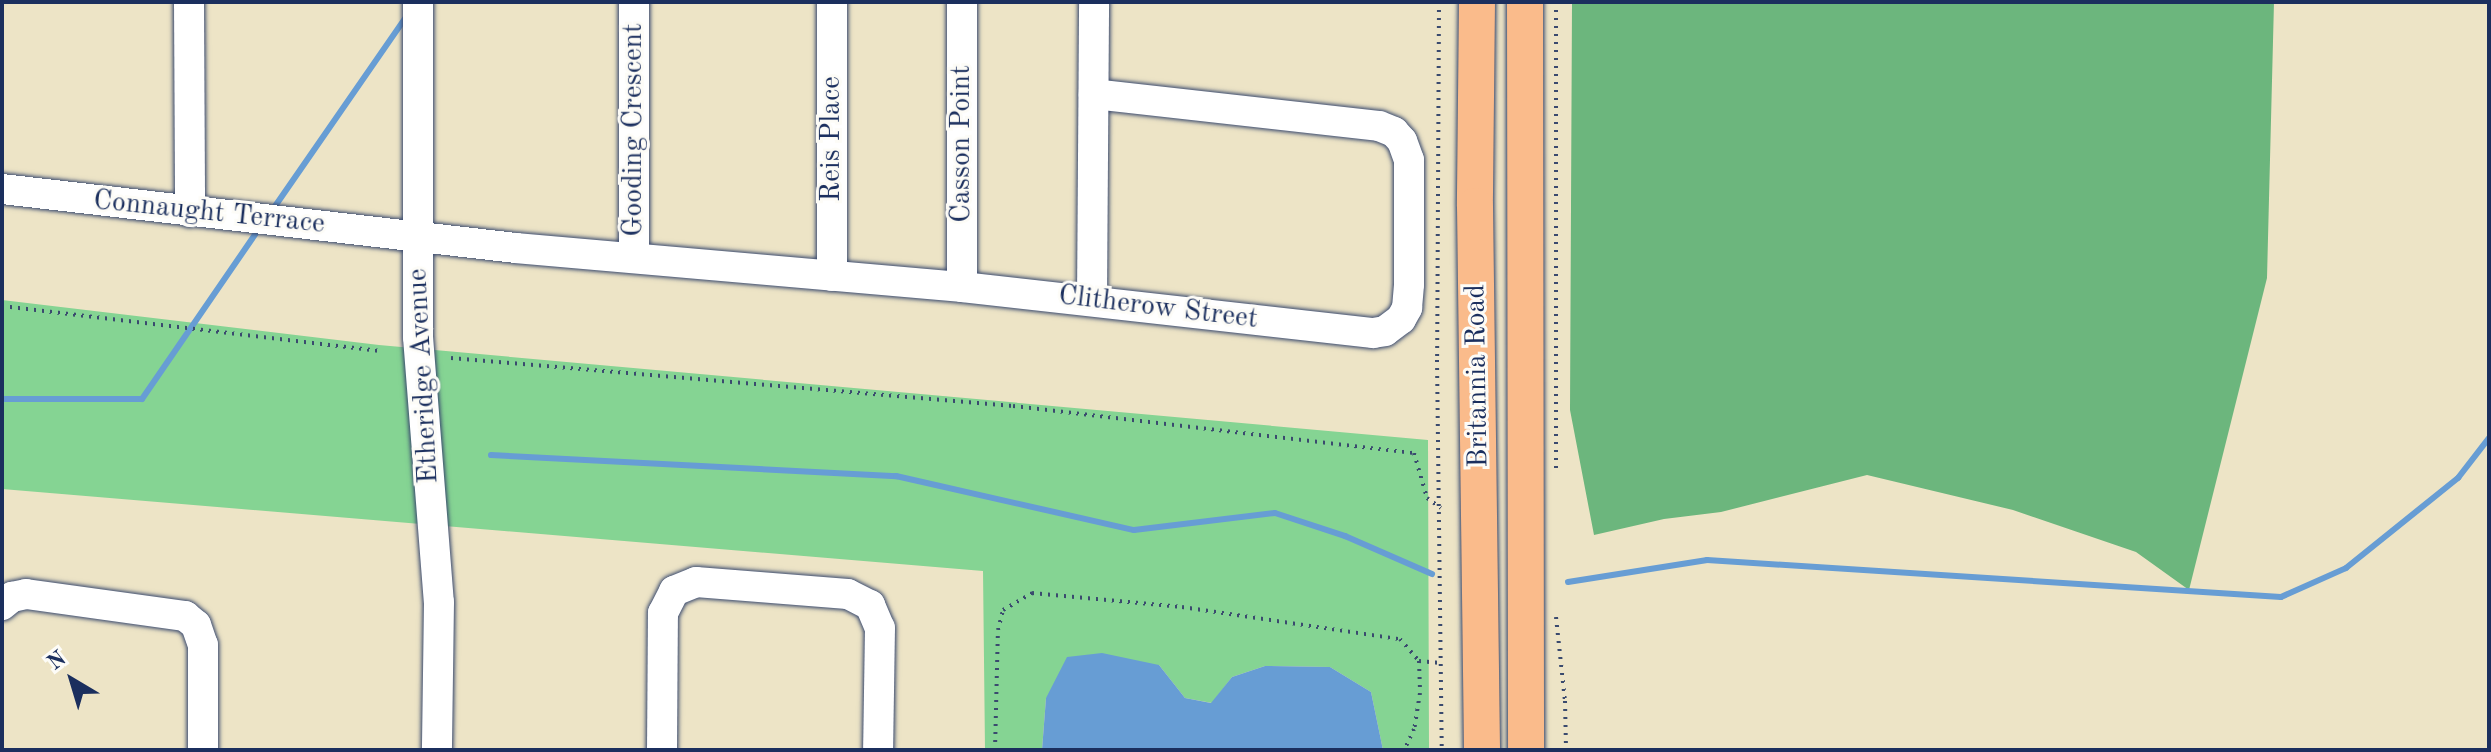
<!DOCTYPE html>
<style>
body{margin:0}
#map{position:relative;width:2491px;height:752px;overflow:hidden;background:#ede4c6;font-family:"Old Standard TT",serif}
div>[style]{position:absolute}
.green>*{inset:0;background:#85d493}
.forest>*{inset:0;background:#6cb67d}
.water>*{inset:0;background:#679dd4}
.stream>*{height:6px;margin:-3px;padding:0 3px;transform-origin:3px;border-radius:3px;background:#679dd4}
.path>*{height:4px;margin-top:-2px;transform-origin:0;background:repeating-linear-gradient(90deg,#3a4a6e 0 2px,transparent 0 8px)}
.roads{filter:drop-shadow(0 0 2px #3a4a6e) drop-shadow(0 0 2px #3a4a6e)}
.minor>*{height:30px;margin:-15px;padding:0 15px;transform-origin:15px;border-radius:15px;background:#fff}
.major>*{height:36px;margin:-18px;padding:0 18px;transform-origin:18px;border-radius:18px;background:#fabb8b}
span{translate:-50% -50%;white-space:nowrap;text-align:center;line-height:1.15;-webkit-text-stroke:6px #fdfcf7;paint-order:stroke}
.street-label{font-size:28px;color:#1b2f5e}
.frame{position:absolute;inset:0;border:4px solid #1b2f5e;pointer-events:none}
.north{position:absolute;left:32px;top:640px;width:80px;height:80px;-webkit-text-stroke:6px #fdfcf7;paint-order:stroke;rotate:322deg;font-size:22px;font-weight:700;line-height:32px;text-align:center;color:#1b2f5e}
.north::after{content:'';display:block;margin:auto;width:28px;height:36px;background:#1b2f5e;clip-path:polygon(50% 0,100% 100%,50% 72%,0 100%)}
</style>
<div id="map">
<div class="green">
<i style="clip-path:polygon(2px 300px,379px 345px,1428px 440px,1429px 750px,1383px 750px,1371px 692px,1330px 667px,1265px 666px,1232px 677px,1212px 703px,1185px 698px,1159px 665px,1046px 698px,1042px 750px,985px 750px,983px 571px,2px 489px)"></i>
</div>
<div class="forest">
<i style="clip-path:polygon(1572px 2px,2274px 2px,2267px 278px,2189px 590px,2136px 552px,2013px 510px,1867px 475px,1721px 512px,1664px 519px,1594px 535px,1570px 410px)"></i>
</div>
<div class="water">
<i style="clip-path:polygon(1102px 653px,1159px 665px,1185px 698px,1211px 703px,1232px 677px,1265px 666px,1330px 667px,1371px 692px,1383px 750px,1042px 750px,1046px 698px,1067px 657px)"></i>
</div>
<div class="stream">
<i style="left:271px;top:212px;width:237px;rotate:-55.3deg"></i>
<i style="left:2px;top:399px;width:140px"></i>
<i style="left:142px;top:399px;width:209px;rotate:-55.5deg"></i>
<i style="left:491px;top:455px;width:406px;rotate:3deg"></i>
<i style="left:896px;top:476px;width:244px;rotate:12.8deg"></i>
<i style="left:1134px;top:530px;width:142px;rotate:-6.9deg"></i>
<i style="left:1275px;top:513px;width:74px;rotate:18.2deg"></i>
<i style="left:1345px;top:536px;width:95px;rotate:23.6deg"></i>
<i style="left:1568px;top:582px;width:141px;rotate:-9deg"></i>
<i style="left:1707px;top:560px;width:575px;rotate:3.69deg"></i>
<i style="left:2281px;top:597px;width:71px;rotate:-24deg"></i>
<i style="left:2346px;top:568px;width:144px;rotate:-38.8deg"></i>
<i style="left:2458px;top:478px;width:51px;rotate:-52.2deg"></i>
</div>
<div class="path">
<i style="left:1439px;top:2px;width:358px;rotate:90.3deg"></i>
<i style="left:1437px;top:360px;width:390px;rotate:89.3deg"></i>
<i style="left:1556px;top:2px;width:466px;rotate:90deg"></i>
<i style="left:2px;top:306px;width:383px;rotate:6.8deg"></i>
<i style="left:451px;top:358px;width:564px;rotate:4.88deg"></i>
<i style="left:1013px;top:406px;width:404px;rotate:6.7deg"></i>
<i style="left:1414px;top:453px;width:47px;rotate:73.9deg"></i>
<i style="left:1427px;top:498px;width:17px;rotate:36deg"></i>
<i style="left:1556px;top:617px;width:84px;rotate:83.9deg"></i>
<i style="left:1565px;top:701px;width:49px;rotate:88.8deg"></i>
<i style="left:1419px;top:661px;width:22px;rotate:5deg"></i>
<i style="left:995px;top:750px;width:120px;rotate:-88.6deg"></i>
<i style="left:998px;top:630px;width:21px;rotate:-76deg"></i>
<i style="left:1003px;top:610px;width:34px;rotate:-30deg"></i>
<i style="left:1032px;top:593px;width:151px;rotate:5.3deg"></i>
<i style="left:1182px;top:607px;width:220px;rotate:8.4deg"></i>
<i style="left:1400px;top:639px;width:29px;rotate:49deg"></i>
<i style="left:1419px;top:661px;width:32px;rotate:88deg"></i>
<i style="left:1420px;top:693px;width:36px;rotate:99deg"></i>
<i style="left:1414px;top:729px;width:23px;rotate:115deg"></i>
</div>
<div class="roads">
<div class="minor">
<i style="left:189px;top:2px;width:210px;rotate:89.7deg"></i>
<i style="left:418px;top:2px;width:335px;rotate:90deg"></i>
<i style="left:418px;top:337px;width:266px;rotate:85.5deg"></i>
<i style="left:439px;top:602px;width:148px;rotate:90.8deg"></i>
<i style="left:832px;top:2px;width:274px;rotate:90deg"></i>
<i style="left:2px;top:189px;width:517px;rotate:6.55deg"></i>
<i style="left:516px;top:248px;width:448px;rotate:5deg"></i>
<i style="left:962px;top:287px;width:414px;rotate:6.4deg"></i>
<i style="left:1373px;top:333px;width:12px;rotate:-9deg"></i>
<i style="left:1385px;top:331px;width:20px;rotate:-37deg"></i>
<i style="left:1401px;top:319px;width:13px;rotate:-61deg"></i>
<i style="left:1407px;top:308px;width:24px;rotate:-85deg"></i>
<i style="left:1409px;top:284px;width:124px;rotate:-90deg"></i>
<i style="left:1409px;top:160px;width:20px;rotate:-110deg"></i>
<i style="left:1402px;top:141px;width:12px;rotate:-132deg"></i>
<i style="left:1394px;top:132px;width:16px;rotate:-158deg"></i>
<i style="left:1379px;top:126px;width:287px;rotate:-173.6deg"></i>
<i style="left:634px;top:258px;width:256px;rotate:-90deg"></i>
<i style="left:962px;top:287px;width:285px;rotate:-90deg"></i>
<i style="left:1092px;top:300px;width:298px;rotate:-89.6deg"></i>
<i style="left:2px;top:605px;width:13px;rotate:-39deg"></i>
<i style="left:12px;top:597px;width:14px;rotate:-12deg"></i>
<i style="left:26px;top:594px;width:161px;rotate:7.9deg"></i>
<i style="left:185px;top:616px;width:14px;rotate:39deg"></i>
<i style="left:196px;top:625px;width:21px;rotate:71deg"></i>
<i style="left:203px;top:645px;width:105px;rotate:90deg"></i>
<i style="left:662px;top:750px;width:137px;rotate:-89.6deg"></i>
<i style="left:663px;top:613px;width:25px;rotate:-63deg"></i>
<i style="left:674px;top:591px;width:24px;rotate:-22deg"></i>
<i style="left:696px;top:582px;width:152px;rotate:4.5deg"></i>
<i style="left:848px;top:594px;width:25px;rotate:27deg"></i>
<i style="left:870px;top:605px;width:25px;rotate:67deg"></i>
<i style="left:880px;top:628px;width:122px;rotate:90.9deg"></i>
</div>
<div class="major">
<i style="left:1477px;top:2px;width:204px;rotate:90.6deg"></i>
<i style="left:1475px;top:206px;width:544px;rotate:89.26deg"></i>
<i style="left:1525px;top:2px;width:748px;rotate:89.92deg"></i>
</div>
</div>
<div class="street-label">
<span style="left:634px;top:130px;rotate:-90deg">Gooding Crescent</span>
<span style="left:832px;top:139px;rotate:-90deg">Reis Place</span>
<span style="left:962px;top:144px;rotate:-90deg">Casson Point</span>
<span style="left:209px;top:213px;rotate:6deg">Connaught Terrace</span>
<span style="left:1158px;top:308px;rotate:7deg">Clitherow Street</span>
<span style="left:424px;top:376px;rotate:-93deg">Etheridge Avenue</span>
<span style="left:1478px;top:376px;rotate:-91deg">Britannia Road</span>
</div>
<div class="frame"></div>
<div class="north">N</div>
</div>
